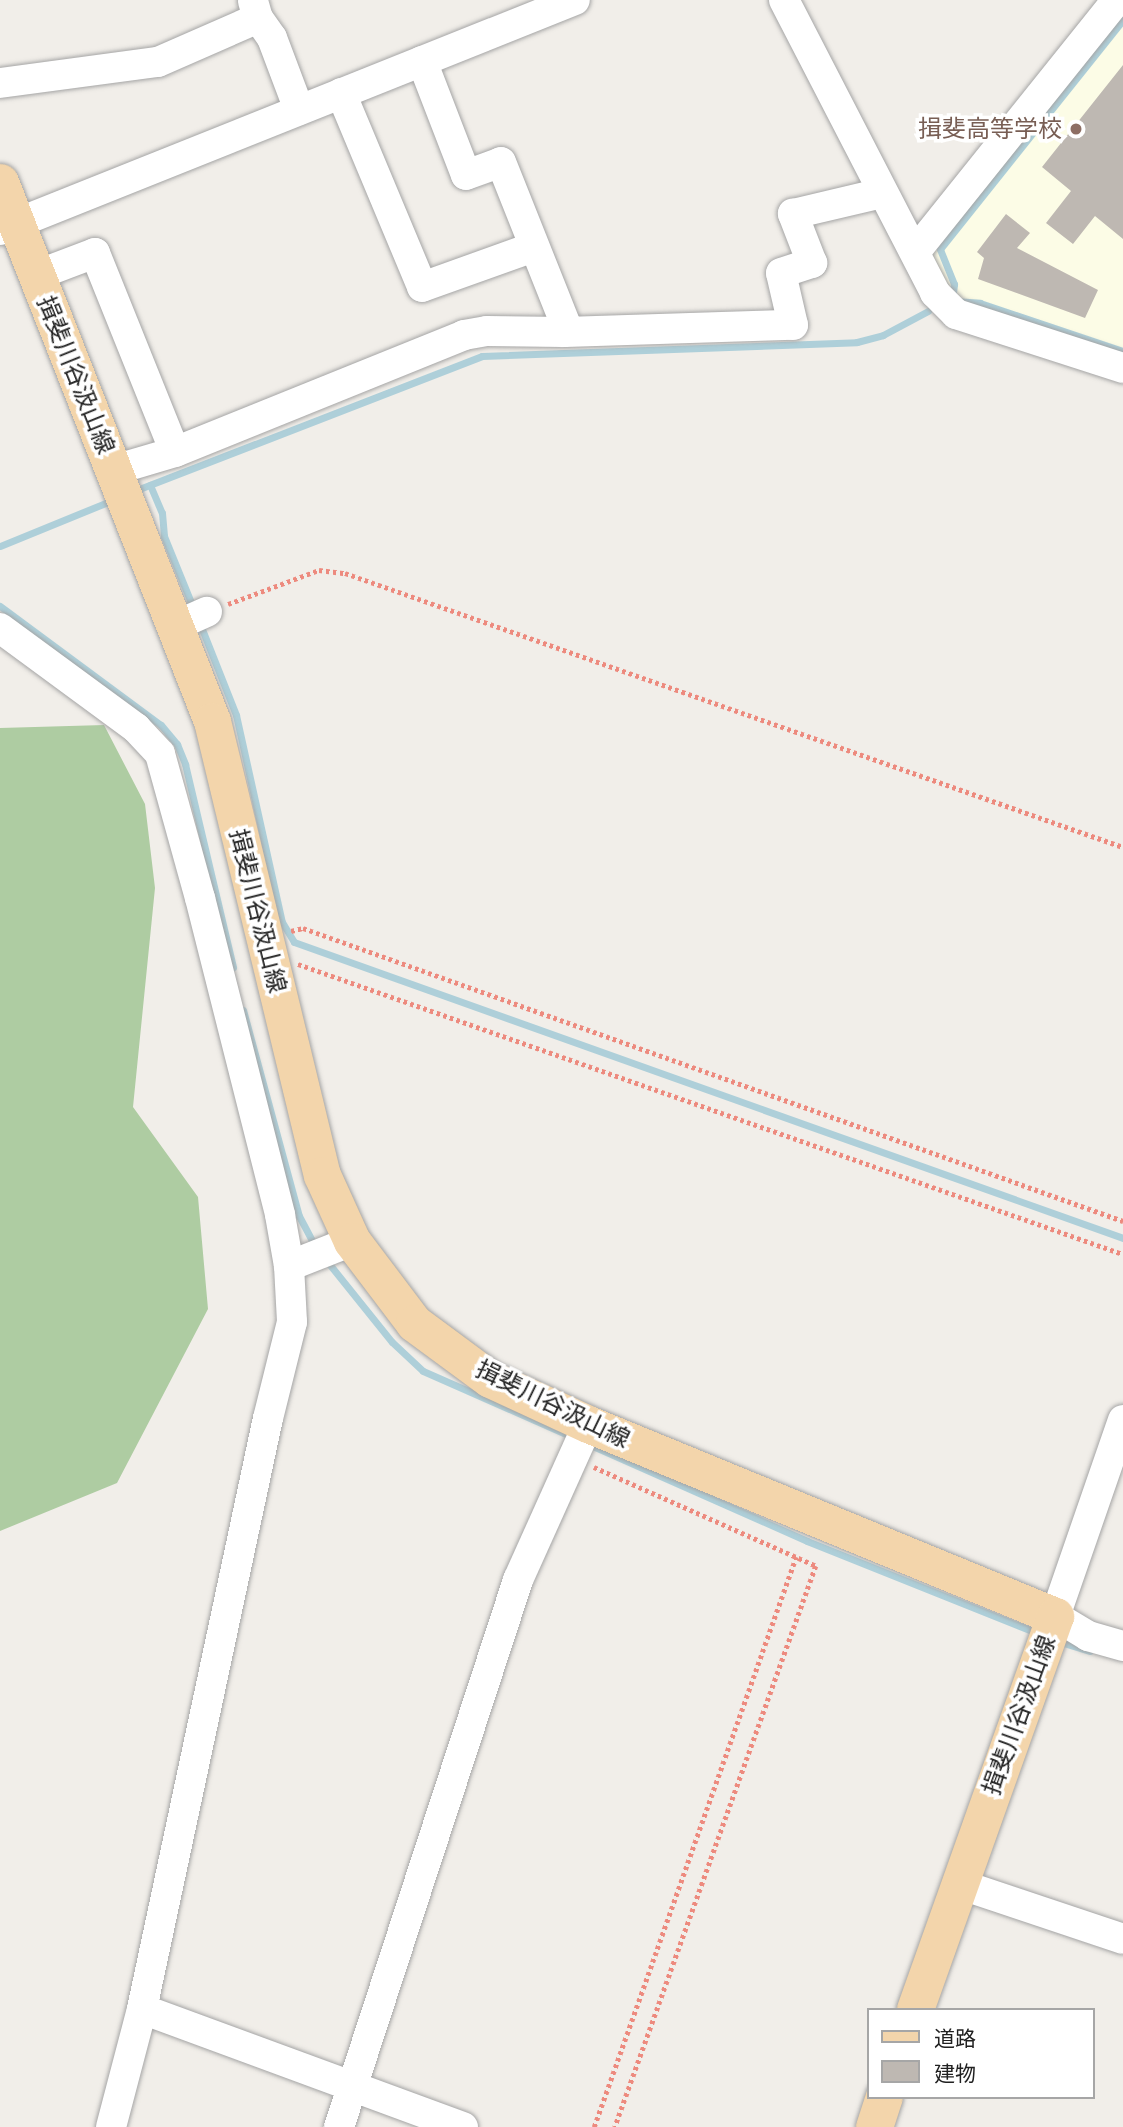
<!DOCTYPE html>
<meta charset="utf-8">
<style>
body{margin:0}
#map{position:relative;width:1123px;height:2127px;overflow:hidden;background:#f1eee9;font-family:"Public Sans","Noto Sans JP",sans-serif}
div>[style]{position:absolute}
.education>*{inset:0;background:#fcfce6}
.forest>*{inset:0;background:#aecca2}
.stream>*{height:7px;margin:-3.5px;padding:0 3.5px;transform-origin:3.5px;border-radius:3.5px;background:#aecfd9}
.building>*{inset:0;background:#beb8b2}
.path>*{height:4.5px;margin-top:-2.25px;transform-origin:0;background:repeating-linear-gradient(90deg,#ed8a7e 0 3.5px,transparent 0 7px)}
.roads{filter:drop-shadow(0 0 2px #a5a5a5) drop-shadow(0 0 2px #a5a5a5)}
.minor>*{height:30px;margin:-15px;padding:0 15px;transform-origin:15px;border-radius:15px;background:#fff}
.major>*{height:37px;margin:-18.5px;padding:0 18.5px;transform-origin:18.5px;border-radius:18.5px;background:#f3d5ab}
.dots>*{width:19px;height:19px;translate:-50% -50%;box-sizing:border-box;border:4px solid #fff;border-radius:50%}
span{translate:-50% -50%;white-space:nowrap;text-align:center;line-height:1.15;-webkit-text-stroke:7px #fff;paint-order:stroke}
.education-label{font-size:24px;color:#785e54}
.right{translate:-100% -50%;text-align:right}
.street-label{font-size:24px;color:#212121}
.legend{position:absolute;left:867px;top:2008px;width:228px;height:91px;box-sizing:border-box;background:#fff;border:2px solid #a6a6a6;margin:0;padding:9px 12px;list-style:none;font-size:21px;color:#212121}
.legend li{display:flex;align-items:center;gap:14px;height:35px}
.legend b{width:35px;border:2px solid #a6a6a6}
</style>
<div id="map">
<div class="education">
<i style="clip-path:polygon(1123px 15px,1123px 363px,967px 311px,927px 258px)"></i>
</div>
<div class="forest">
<i style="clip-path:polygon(104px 725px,145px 804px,155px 888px,133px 1107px,198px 1197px,208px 1309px,117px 1483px,0 1531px,0 728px)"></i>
</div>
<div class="stream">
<i style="left:952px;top:299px;width:15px;rotate:-82deg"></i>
<i style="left:954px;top:284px;width:38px;rotate:-112deg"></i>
<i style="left:940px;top:249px;width:293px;rotate:-51.4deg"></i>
<i style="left:954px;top:301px;width:26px;rotate:4deg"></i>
<i style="left:980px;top:303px;width:151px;rotate:18.6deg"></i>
<i style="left:150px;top:485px;width:30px;rotate:67deg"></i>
<i style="left:162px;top:513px;width:23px;rotate:85deg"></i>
<i style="left:164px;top:536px;width:80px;rotate:67.9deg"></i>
<i style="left:134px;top:491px;width:373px;rotate:-21.2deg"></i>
<i style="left:482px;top:356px;width:375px;rotate:-2.1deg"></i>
<i style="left:857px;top:342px;width:27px;rotate:-15deg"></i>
<i style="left:883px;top:335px;width:51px;rotate:-28.1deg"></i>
<i style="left:0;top:546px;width:122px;rotate:-22.2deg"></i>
<i style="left:0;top:606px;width:200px;rotate:36.5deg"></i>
<i style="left:161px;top:725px;width:25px;rotate:50deg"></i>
<i style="left:177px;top:744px;width:22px;rotate:68deg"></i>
<i style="left:185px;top:764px;width:209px;rotate:76.7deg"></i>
<i style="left:200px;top:624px;width:98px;rotate:68.4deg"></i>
<i style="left:236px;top:715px;width:212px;rotate:77.5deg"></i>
<i style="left:282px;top:922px;width:23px;rotate:59deg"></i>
<i style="left:294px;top:942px;width:880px;rotate:19.65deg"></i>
<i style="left:243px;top:1010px;width:213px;rotate:74.8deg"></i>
<i style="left:299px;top:1216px;width:36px;rotate:62deg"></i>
<i style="left:326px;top:1260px;width:105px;rotate:51.2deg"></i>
<i style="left:392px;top:1342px;width:42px;rotate:43.1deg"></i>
<i style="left:423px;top:1371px;width:166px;rotate:23.8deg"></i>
<i style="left:586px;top:1443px;width:242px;rotate:23.9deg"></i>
<i style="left:807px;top:1541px;width:250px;rotate:21.8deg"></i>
<i style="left:1057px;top:1641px;width:34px;rotate:17deg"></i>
</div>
<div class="building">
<i style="clip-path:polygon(1123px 65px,1123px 239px,1095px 216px,1073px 244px,1046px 223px,1071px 191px,1042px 167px)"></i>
<i style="clip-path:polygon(1006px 214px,1030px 233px,1017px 248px,1098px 290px,1085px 318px,978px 279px,984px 258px,977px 252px)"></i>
</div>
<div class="path">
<i style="left:228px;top:604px;width:97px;rotate:-20.5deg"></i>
<i style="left:319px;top:570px;width:26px;rotate:7deg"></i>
<i style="left:345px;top:573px;width:825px;rotate:19.4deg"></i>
<i style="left:291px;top:931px;width:12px;rotate:-14deg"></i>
<i style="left:303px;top:928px;width:871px;rotate:19.66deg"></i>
<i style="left:298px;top:964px;width:874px;rotate:19.37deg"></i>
<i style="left:594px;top:1467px;width:243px;rotate:24deg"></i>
<i style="left:816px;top:1566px;width:596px;rotate:109.71deg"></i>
<i style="left:594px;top:2127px;width:605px;rotate:-70.49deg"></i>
</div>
<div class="roads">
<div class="minor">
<i style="left:784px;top:0;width:330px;rotate:62.7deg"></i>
<i style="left:935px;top:293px;width:30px;rotate:45deg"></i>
<i style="left:956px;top:314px;width:176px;rotate:17.9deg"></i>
<i style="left:253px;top:1px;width:18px;rotate:74deg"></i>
<i style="left:258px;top:18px;width:24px;rotate:55deg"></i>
<i style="left:272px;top:38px;width:77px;rotate:69.4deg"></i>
<i style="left:422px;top:61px;width:122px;rotate:68.9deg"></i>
<i style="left:466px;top:175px;width:37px;rotate:-20deg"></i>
<i style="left:501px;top:162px;width:175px;rotate:68.3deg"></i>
<i style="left:566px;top:325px;width:7px;rotate:106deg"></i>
<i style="left:0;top:83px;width:159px;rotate:-7.6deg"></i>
<i style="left:158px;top:62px;width:109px;rotate:-23.7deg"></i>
<i style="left:341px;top:93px;width:210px;rotate:67.3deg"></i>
<i style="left:422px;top:287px;width:119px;rotate:-19.7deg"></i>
<i style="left:0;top:230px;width:619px;rotate:-21.8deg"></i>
<i style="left:915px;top:252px;width:323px;rotate:-51.3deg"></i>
<i style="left:37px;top:275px;width:62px;rotate:-20.8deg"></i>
<i style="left:95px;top:253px;width:214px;rotate:68.1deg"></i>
<i style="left:114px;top:470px;width:64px;rotate:-16.4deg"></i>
<i style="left:175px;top:452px;width:312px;rotate:-22deg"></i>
<i style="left:464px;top:335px;width:23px;rotate:-10deg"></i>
<i style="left:487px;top:331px;width:77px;rotate:0.7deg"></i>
<i style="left:564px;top:332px;width:229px;rotate:-1.8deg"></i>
<i style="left:793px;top:325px;width:53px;rotate:-103deg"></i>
<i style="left:781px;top:273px;width:33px;rotate:-18deg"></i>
<i style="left:812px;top:263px;width:53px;rotate:-111.2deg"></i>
<i style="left:793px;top:214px;width:91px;rotate:-13.3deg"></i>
<i style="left:175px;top:626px;width:35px;rotate:-24deg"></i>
<i style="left:0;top:628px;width:169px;rotate:36.3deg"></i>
<i style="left:136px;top:728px;width:35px;rotate:47deg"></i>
<i style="left:160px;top:754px;width:149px;rotate:74.5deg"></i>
<i style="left:200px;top:898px;width:327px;rotate:75.8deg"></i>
<i style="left:280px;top:1215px;width:52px;rotate:80deg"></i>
<i style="left:289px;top:1266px;width:56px;rotate:86.9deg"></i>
<i style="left:292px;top:1322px;width:99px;rotate:104deg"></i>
<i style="left:268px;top:1418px;width:604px;rotate:102.04deg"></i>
<i style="left:142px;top:2009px;width:122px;rotate:104.7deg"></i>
<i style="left:289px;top:1266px;width:68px;rotate:-21.6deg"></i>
<i style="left:1123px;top:1420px;width:207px;rotate:109.1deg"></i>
<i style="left:1055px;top:1616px;width:39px;rotate:31deg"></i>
<i style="left:1088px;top:1636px;width:36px;rotate:16deg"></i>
<i style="left:959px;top:1884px;width:173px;rotate:18.5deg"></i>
<i style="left:142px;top:2009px;width:342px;rotate:20.2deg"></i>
<i style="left:339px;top:2127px;width:576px;rotate:-71.88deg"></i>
<i style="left:518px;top:1580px;width:171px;rotate:-65.8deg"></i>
</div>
<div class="major">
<i style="left:0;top:182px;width:579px;rotate:68.53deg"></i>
<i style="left:212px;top:721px;width:467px;rotate:76.4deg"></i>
<i style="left:322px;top:1175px;width:72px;rotate:65.6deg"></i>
<i style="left:352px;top:1241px;width:103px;rotate:52.9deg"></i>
<i style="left:414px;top:1323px;width:94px;rotate:36.4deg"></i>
<i style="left:490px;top:1379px;width:108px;rotate:24.7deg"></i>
<i style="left:588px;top:1424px;width:505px;rotate:22.35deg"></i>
<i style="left:1055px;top:1616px;width:418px;rotate:109.6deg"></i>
<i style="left:874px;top:2127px;width:32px;rotate:-72deg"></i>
</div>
</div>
<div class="dots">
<i style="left:1076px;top:129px;background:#8d6e63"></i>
</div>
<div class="education-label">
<span class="right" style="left:1062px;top:129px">揖斐高等学校</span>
</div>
<div class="street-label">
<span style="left:76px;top:375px;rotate:68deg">揖斐川谷汲山線</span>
<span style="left:258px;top:911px;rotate:76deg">揖斐川谷汲山線</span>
<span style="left:553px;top:1404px;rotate:26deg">揖斐川谷汲山線</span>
<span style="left:1019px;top:1715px;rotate:-70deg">揖斐川谷汲山線</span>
</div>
<ul class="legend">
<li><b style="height:9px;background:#f3d5ab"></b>道路</li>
<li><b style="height:19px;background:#beb8b2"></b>建物</li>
</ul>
</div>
